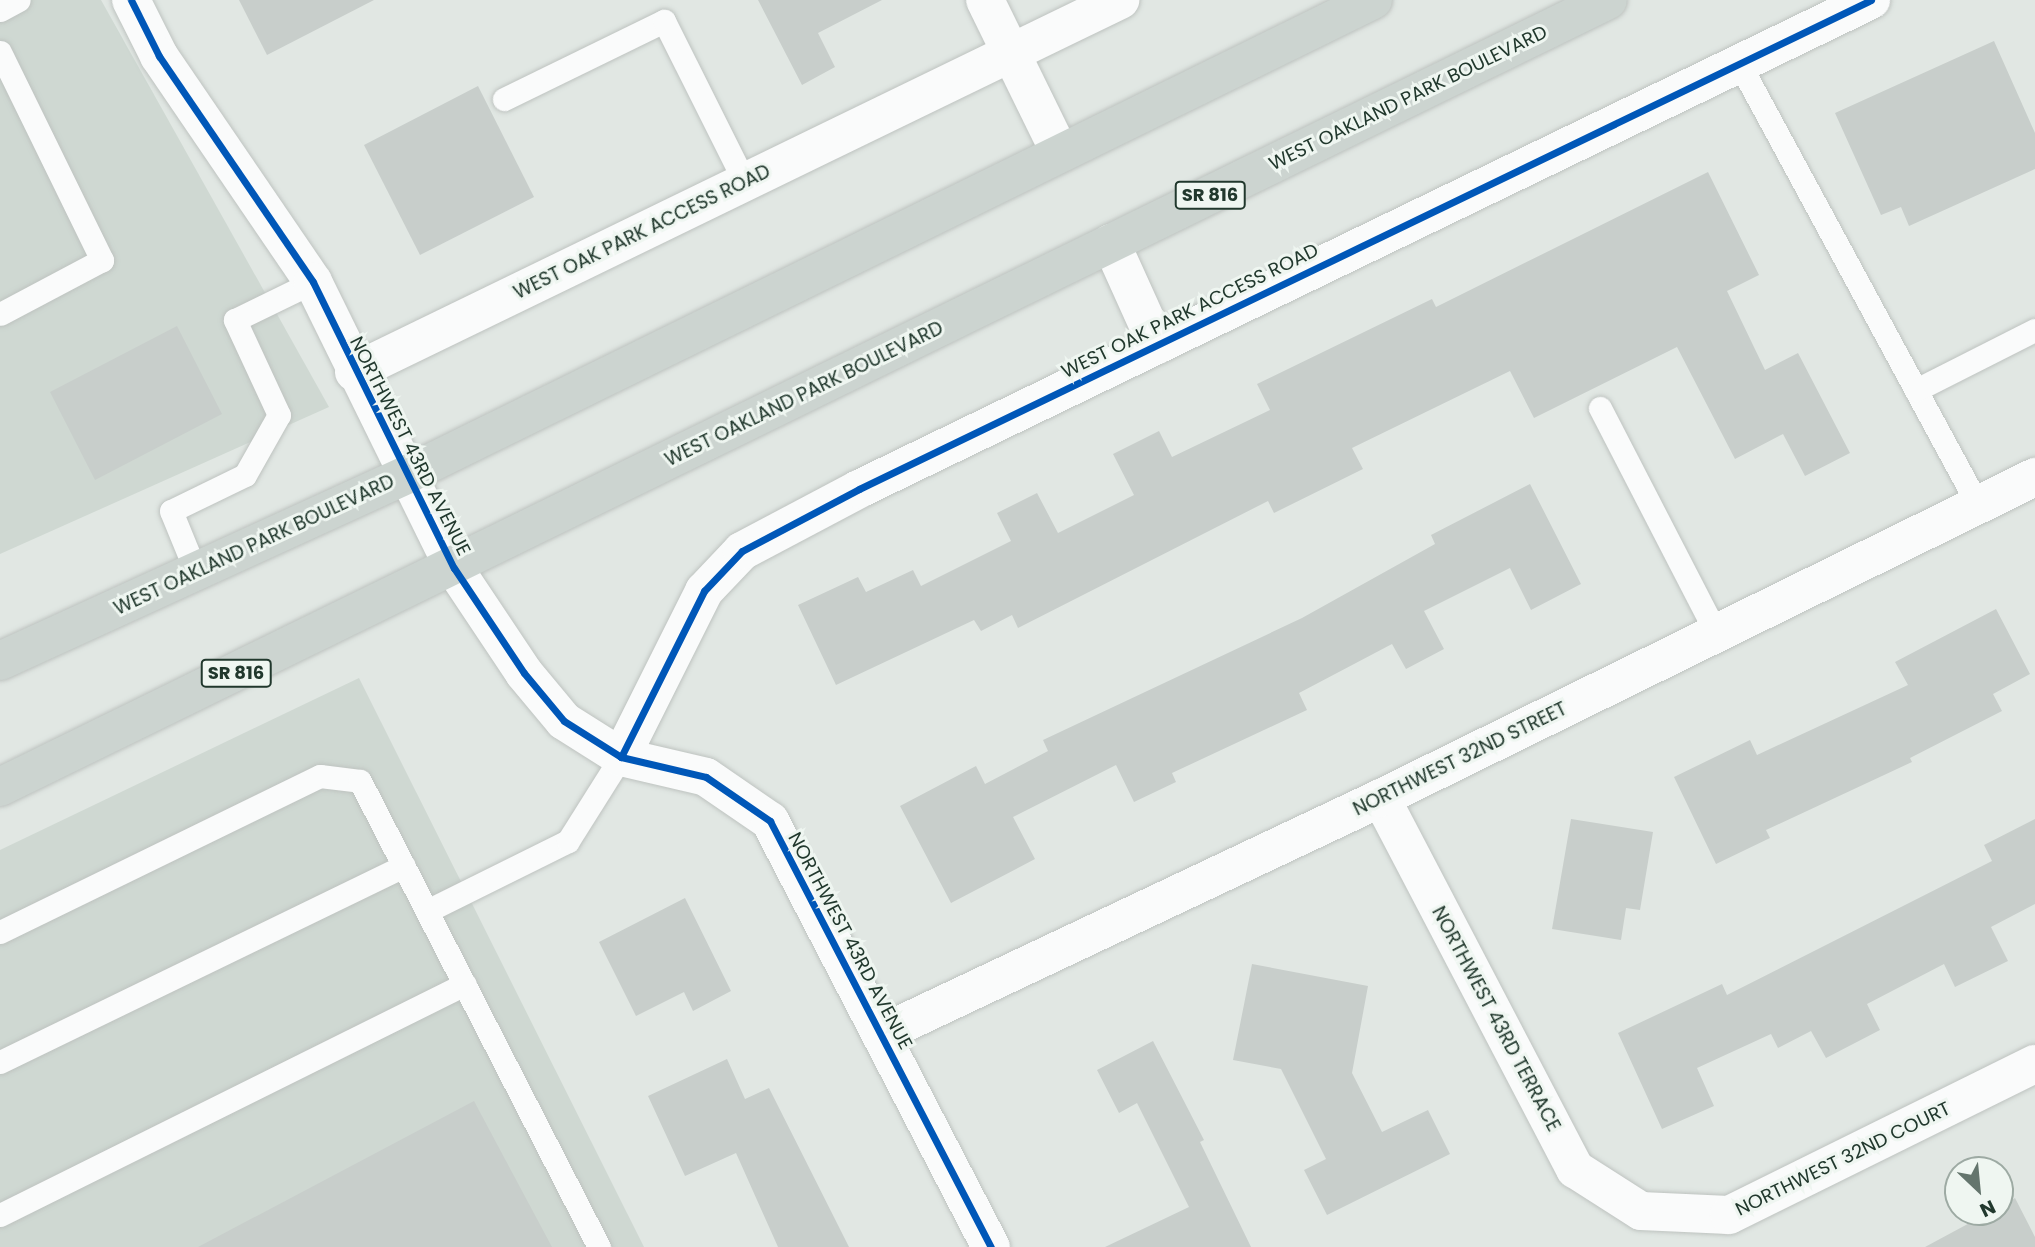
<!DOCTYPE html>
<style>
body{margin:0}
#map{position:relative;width:2035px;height:1247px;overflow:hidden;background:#e1e7e3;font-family:Poppins,sans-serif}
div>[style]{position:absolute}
.built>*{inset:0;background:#cfd8d2}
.building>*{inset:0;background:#c8cecb}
.roads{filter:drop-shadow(0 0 2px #bec3c0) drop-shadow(0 0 2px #bec3c0)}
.lane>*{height:23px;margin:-11.5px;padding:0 11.5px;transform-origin:11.5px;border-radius:11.5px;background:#fafbfb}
.street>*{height:38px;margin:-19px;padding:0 19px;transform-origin:19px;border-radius:19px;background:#fafbfb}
.primary>*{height:38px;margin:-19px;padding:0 19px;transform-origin:19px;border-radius:19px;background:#ccd4d0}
.cycleway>*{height:7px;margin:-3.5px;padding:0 3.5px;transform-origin:3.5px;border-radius:3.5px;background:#0057b8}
span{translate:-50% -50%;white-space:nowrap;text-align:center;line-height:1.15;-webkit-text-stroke:6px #eff6f1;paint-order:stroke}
.shield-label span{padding:2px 5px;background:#eff6f1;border:2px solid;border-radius:5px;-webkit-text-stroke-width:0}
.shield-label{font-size:18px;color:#21382d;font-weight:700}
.street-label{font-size:19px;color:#21382d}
.north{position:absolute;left:1944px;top:1156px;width:70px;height:70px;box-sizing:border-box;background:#eff6f1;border:2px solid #9daaa3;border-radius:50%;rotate:154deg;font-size:19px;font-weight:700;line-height:28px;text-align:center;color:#21382d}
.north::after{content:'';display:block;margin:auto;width:24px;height:32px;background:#64756d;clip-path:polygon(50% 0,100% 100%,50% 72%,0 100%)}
</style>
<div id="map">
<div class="built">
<i style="clip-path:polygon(0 0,101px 0,329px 407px,0 554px)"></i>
<i style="clip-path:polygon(359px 678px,644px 1247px,0 1247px,0 850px)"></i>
</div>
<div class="building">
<i style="clip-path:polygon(239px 0,374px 0,267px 55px)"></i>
<i style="clip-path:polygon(758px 0,882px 0,818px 33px,835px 67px,802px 85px)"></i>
<i style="clip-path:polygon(1994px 41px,2035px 133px,2035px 169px,1909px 226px,1901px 207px,1881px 215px,1835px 113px)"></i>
<i style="clip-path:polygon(478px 86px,534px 197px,420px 255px,364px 145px)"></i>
<i style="clip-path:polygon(1708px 172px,1759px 275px,1727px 291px,1765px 370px,1798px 353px,1850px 453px,1805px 476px,1783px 434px,1735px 459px,1677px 347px,1534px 418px,1510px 371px,1352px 448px,1363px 469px,1274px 513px,1268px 501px,1018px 628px,1012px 615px,981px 631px,974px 620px,836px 685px,798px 605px,858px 577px,866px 592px,913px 570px,921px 586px,1011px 541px,997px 513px,1037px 493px,1058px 533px,1134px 495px,1113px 454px,1159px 431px,1172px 457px,1270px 410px,1257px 384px,1432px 299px,1436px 307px)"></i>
<i style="clip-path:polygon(177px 326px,222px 414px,95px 480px,50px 392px)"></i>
<i style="clip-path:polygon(1530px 484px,1581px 584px,1531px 610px,1510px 568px,1424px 611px,1444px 649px,1406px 669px,1392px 644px,1299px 693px,1307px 710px,1172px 773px,1176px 782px,1134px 802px,1116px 765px,1013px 817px,1035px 859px,951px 903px,900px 806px,976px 766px,985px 784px,1048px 751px,1043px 740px,1302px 618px,1435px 544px,1431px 535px)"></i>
<i style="clip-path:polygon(1996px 609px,2030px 674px,1993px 694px,2002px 711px,1910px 758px,1912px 762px,1766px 830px,1770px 838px,1716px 864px,1674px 777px,1750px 740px,1757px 755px,1908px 685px,1895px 662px)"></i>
<i style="clip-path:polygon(1571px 819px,1653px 832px,1640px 910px,1626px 908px,1621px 940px,1552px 929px)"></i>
<i style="clip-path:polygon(2035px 819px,2035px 904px,1991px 927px,2008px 961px,1955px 987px,1944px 964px,1867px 1004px,1880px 1030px,1826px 1058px,1811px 1031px,1778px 1048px,1771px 1034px,1697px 1068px,1714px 1106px,1662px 1129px,1618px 1033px,1722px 984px,1727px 995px,1992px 861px,1984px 845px)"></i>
<i style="clip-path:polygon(685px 898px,731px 991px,693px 1011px,684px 992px,636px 1016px,599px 942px)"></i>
<i style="clip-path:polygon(1252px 964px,1368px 986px,1352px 1073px,1382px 1132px,1428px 1110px,1450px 1154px,1327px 1215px,1304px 1170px,1326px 1159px,1281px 1069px,1233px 1060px)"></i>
<i style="clip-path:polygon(1153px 1041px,1204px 1140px,1200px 1142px,1251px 1247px,1105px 1247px,1189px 1207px,1137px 1103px,1119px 1113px,1097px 1070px)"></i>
<i style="clip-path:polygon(727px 1059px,745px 1099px,769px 1088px,849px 1247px,778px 1247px,736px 1153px,685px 1176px,648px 1096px)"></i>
<i style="clip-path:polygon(474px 1101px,552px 1247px,198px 1247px)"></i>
<i style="clip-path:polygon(2015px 1198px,2035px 1237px,2035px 1247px,1925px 1247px,1990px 1212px,2000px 1212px,2000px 1207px)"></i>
</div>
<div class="roads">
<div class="lane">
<i style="left:0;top:10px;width:21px;rotate:-28deg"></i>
<i style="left:0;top:52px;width:232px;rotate:63.9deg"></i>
<i style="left:102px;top:260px;width:115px;rotate:152.1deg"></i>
<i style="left:1739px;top:63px;width:502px;rotate:61.6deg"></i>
<i style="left:504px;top:99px;width:178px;rotate:-26deg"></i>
<i style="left:664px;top:21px;width:181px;rotate:63.4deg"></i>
<i style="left:1916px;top:390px;width:133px;rotate:-26.8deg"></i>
<i style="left:1600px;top:408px;width:253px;rotate:62.7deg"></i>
<i style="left:196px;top:572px;width:66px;rotate:-112.3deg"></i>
<i style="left:171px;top:511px;width:82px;rotate:-25.9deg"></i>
<i style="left:245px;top:475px;width:69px;rotate:-60.5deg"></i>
<i style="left:279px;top:415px;width:105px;rotate:-114.9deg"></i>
<i style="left:235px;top:320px;width:87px;rotate:-26deg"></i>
<i style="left:427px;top:911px;width:157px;rotate:-26.4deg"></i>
<i style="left:568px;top:841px;width:99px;rotate:-57.8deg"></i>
<i style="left:0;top:932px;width:356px;rotate:-26deg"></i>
<i style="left:320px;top:776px;width:40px;rotate:7.1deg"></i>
<i style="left:360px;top:781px;width:524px;rotate:62.85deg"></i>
<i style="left:0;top:1062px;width:449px;rotate:-25.9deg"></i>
<i style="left:0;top:1215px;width:519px;rotate:-26.42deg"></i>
</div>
<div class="street">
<i style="left:131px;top:0;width:63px;rotate:63.4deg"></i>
<i style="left:159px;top:56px;width:273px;rotate:55.7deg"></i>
<i style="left:313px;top:282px;width:319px;rotate:63.8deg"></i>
<i style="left:454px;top:568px;width:126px;rotate:56.3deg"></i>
<i style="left:524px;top:673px;width:62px;rotate:50.2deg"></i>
<i style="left:564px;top:721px;width:67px;rotate:32.3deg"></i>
<i style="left:621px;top:757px;width:87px;rotate:13.2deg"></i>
<i style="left:706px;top:777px;width:78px;rotate:34.5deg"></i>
<i style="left:770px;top:821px;width:480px;rotate:62.6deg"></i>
<i style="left:985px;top:0;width:170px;rotate:63.9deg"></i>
<i style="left:1111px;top:243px;width:112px;rotate:65.7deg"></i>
<i style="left:354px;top:372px;width:852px;rotate:-25.9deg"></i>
<i style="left:621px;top:757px;width:186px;rotate:-63.4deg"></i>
<i style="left:704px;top:591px;width:55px;rotate:-46.5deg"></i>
<i style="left:742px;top:551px;width:132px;rotate:-27.9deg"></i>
<i style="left:859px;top:489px;width:1124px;rotate:-25.79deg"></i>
<i style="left:1381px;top:798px;width:419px;rotate:62.4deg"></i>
<i style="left:1575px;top:1169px;width:78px;rotate:32.5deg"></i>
<i style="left:1641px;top:1211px;width:88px;rotate:2.6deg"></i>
<i style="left:1729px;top:1215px;width:341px;rotate:-26.3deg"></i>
<i style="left:881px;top:1034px;width:553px;rotate:-25.27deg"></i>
<i style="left:1381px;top:798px;width:729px;rotate:-26.14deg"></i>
</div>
<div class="primary">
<i style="left:0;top:661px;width:449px;rotate:-24.6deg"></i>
<i style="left:408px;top:474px;width:1075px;rotate:-26.16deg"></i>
<i style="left:0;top:787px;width:1790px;rotate:-26.08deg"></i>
</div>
</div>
<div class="cycleway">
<i style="left:131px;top:0;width:63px;rotate:63.4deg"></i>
<i style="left:159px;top:56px;width:273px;rotate:55.7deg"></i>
<i style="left:313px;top:282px;width:319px;rotate:63.8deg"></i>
<i style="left:454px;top:568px;width:126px;rotate:56.3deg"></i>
<i style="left:524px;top:673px;width:62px;rotate:50.2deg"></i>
<i style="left:564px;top:721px;width:67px;rotate:32.3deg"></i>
<i style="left:621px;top:757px;width:87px;rotate:13.2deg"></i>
<i style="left:706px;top:777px;width:78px;rotate:34.5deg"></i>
<i style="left:770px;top:821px;width:480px;rotate:62.6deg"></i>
<i style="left:621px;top:757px;width:186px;rotate:-63.4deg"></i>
<i style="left:704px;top:591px;width:55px;rotate:-46.5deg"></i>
<i style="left:742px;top:551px;width:132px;rotate:-27.9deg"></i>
<i style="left:859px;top:489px;width:1124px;rotate:-25.79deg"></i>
</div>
<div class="shield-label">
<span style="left:1210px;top:195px">SR 816</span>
<span style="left:236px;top:673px">SR 816</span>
</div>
<div class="street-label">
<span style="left:1408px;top:98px;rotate:-26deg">WEST OAKLAND PARK BOULEVARD</span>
<span style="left:642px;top:232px;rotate:-26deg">WEST OAK PARK ACCESS ROAD</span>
<span style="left:1190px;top:311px;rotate:-26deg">WEST OAK PARK ACCESS ROAD</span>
<span style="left:804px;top:394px;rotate:-26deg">WEST OAKLAND PARK BOULEVARD</span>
<span style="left:410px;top:446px;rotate:63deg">NORTHWEST 43RD AVENUE</span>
<span style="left:254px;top:545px;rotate:-25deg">WEST OAKLAND PARK BOULEVARD</span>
<span style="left:1460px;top:759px;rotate:-26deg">NORTHWEST 32ND STREET</span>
<span style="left:850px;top:941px;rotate:62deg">NORTHWEST 43RD AVENUE</span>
<span style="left:1496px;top:1019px;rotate:62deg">NORTHWEST 43RD TERRACE</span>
<span style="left:1843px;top:1159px;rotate:-26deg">NORTHWEST 32ND COURT</span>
</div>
<div class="north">N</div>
</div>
